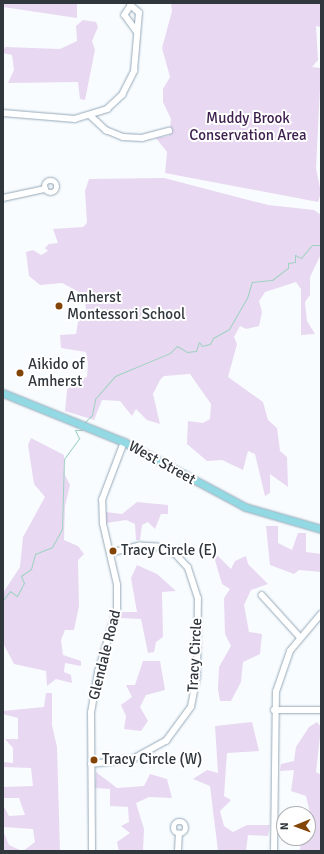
<!DOCTYPE html>
<style>
body{margin:0}
#map{position:relative;width:324px;height:854px;overflow:hidden;background:#f8fcff;font-family:Signika,sans-serif}
div>[style]{position:absolute}
.green>*{inset:0;background:#e8d8f1}
.stream>*{height:1px;margin:-0.5px;padding:0 0.5px;transform-origin:0.5px;border-radius:0.5px;background:#9fd2c2}
.roads{filter:drop-shadow(0 0 1px #96a9b8) drop-shadow(0 0 1px #96a9b8)}
.minor>*{height:5.5px;margin:-2.75px;padding:0 2.75px;transform-origin:2.75px;border-radius:2.75px;background:#fff}
.minor>.ring{margin:-2.75px;padding:0;box-sizing:content-box;background:none;border:5.5px solid #fff;border-radius:50%}
.major>*{height:7px;margin:-3.5px;padding:0 3.5px;transform-origin:3.5px;border-radius:3.5px;background:#93d9e3}
.dots>*{width:11px;height:11px;translate:-50% -50%;box-sizing:border-box;border:2px solid #fff;border-radius:50%}
span{translate:-50% -50%;white-space:nowrap;text-align:center;line-height:1.15;-webkit-text-stroke:4px #fff;paint-order:stroke}
.park-label{font-size:15px;color:#3e204e}
.poi-label{font-size:15px;color:#30373d}
.left{translate:0 -50%;text-align:left}
.street-label{font-size:15px;color:#30373d}
.frame{position:absolute;inset:0;border:4px solid #30373d;pointer-events:none}
.north{position:absolute;left:276px;top:806px;width:40px;height:40px;box-sizing:border-box;background:#fff;border:1px solid #acafb1;border-radius:50%;rotate:269deg;font-size:11px;font-weight:700;line-height:16px;text-align:center;color:#30373d}
.north::after{content:'';display:block;margin:auto;width:14px;height:18px;background:#834407;clip-path:polygon(50% 0,100% 100%,50% 72%,0 100%)}
</style>
<div id="map">
<div class="green">
<i style="clip-path:polygon(3px 3px,77px 3px,77px 18px,3px 7px)"></i>
<i style="clip-path:polygon(171px 3px,321px 3px,321px 27px,316px 26px,318px 60px,312px 67px,321px 68px,316px 168px,321px 193px,318px 202px,165px 173px,167px 152px,156px 138px,169px 136px,171px 119px,163px 102px,163px 89px,170px 77px,162px 48px,172px 11px)"></i>
<i style="clip-path:polygon(83px 20px,96px 22px,98px 27px,92px 41px,95px 50px,85px 100px,80px 99px,78px 82px,8px 83px,14px 70px,12px 55px,3px 53px,5px 47px,60px 49px,77px 41px,76px 26px)"></i>
<i style="clip-path:polygon(164px 178px,268px 205px,314px 210px,321px 215px,321px 254px,310px 277px,310px 295px,305px 302px,307px 321px,315px 334px,301px 335px,301px 289px,296px 282px,265px 292px,259px 301px,262px 312px,259px 326px,246px 329px,240px 326px,234px 337px,237px 344px,228px 377px,263px 402px,268px 420px,277px 428px,280px 451px,287px 457px,288px 487px,270px 474px,270px 493px,265px 496px,255px 454px,248px 451px,243px 470px,222px 460px,207px 461px,187px 444px,188px 421px,203px 423px,210px 419px,211px 404px,190px 374px,164px 376px,160px 380px,153px 394px,160px 424px,147px 420px,136px 409px,132px 416px,120px 401px,102px 400px,94px 420px,65px 411px,67px 390px,72px 382px,87px 377px,88px 364px,86px 352px,61px 348px,60px 335px,76px 334px,78px 322px,86px 315px,85px 295px,62px 283px,40px 285px,29px 276px,26px 252px,33px 250px,41px 255px,48px 251px,45px 248px,49px 244px,58px 243px,53px 229px,83px 227px,87px 223px,85px 191px,89px 179px)"></i>
<i style="clip-path:polygon(31px 438px,64px 455px,65px 475px,70px 485px,65px 506px,64px 540px,78px 546px,84px 554px,78px 560px,79px 606px,74px 630px,65px 630px,61px 640px,63px 655px,81px 661px,81px 666px,65px 663px,64px 672px,71px 675px,72px 683px,56px 679px,47px 686px,46px 671px,14px 664px,3px 643px,3px 593px,20px 567px,23px 537px,45px 497px,34px 484px,28px 445px)"></i>
<i style="clip-path:polygon(137px 502px,168px 505px,168px 514px,161px 514px,155px 529px,148px 522px,142px 525px,140px 540px,136px 540px,135px 524px,126px 520px,106px 523px,106px 512px,122px 514px)"></i>
<i style="clip-path:polygon(266px 526px,278px 526px,278px 543px,292px 550px,298px 533px,306px 533px,306px 552px,321px 554px,321px 572px,299px 570px,294px 574px,270px 565px)"></i>
<i style="clip-path:polygon(212px 550px,231px 569px,235px 561px,246px 556px,248px 564px,268px 584px,251px 590px,244px 605px,249px 632px,262px 634px,260px 654px,243px 662px,241px 682px,231px 701px,220px 701px,218px 689px,219px 667px,231px 646px,225px 634px,224px 598px,230px 589px,222px 584px)"></i>
<i style="clip-path:polygon(137px 565px,157px 574px,176px 591px,162px 592px,163px 637px,156px 642px,154px 652px,148px 653px,141px 619px,119px 618px,121px 612px,137px 612px,131px 578px)"></i>
<i style="clip-path:polygon(143px 661px,160px 661px,165px 690px,146px 695px,140px 707px,148px 721px,141px 731px,124px 729px,126px 716px,121px 705px,132px 697px,126px 685px,135px 685px)"></i>
<i style="clip-path:polygon(46px 693px,52px 693px,52px 725px,57px 747px,60px 851px,23px 851px,35px 842px,33px 829px,3px 827px,3px 805px,9px 816px,25px 815px,19px 798px,3px 798px,3px 787px,33px 786px,31px 768px,3px 767px,3px 762px,13px 763px,13px 748px,5px 739px,18px 739px,18px 718px,3px 714px,3px 711px,44px 707px)"></i>
<i style="clip-path:polygon(252px 722px,259px 751px,227px 753px,224px 796px,231px 800px,220px 811px,224px 826px,233px 832px,247px 825px,270px 825px,268px 836px,248px 835px,246px 851px,218px 851px,210px 786px,193px 779px,207px 770px,218px 773px,215px 726px)"></i>
<i style="clip-path:polygon(317px 722px,321px 727px,316px 772px,321px 775px,321px 851px,300px 851px,301px 838px,308px 838px,311px 817px,306px 796px,291px 791px,294px 770px,280px 771px,281px 764px,294px 761px,296px 747px,309px 727px)"></i>
<i style="clip-path:polygon(96px 772px,117px 788px,144px 786px,150px 774px,167px 779px,172px 798px,149px 797px,136px 803px,144px 829px,143px 851px,119px 851px,117px 842px,130px 833px,121px 826px,129px 822px,128px 807px,110px 806px,110px 789px,95px 788px)"></i>
<i style="clip-path:polygon(3px 831px,9px 845px,22px 851px,3px 851px)"></i>
</div>
<div class="stream">
<i style="left:85px;top:422px;width:10px;rotate:-45deg"></i>
<i style="left:92px;top:415px;width:16px;rotate:-79deg"></i>
<i style="left:95px;top:399px;width:30px;rotate:-49deg"></i>
<i style="left:115px;top:376px;width:60px;rotate:-22.7deg"></i>
<i style="left:170px;top:353px;width:10px;rotate:-45deg"></i>
<i style="left:177px;top:346px;width:12px;rotate:31deg"></i>
<i style="left:187px;top:352px;width:9px;rotate:-6deg"></i>
<i style="left:196px;top:351px;width:9px;rotate:-72deg"></i>
<i style="left:199px;top:342px;width:5px;rotate:53deg"></i>
<i style="left:202px;top:346px;width:8px;rotate:-14deg"></i>
<i style="left:210px;top:344px;width:7px;rotate:-63deg"></i>
<i style="left:213px;top:338px;width:18px;rotate:-29deg"></i>
<i style="left:229px;top:329px;width:36px;rotate:-60deg"></i>
<i style="left:247px;top:298px;width:17px;rotate:-73deg"></i>
<i style="left:252px;top:282px;width:20px;rotate:-6deg"></i>
<i style="left:272px;top:280px;width:20px;rotate:-37deg"></i>
<i style="left:288px;top:268px;width:5px;rotate:-90deg"></i>
<i style="left:288px;top:263px;width:7px;rotate:-8deg"></i>
<i style="left:295px;top:262px;width:7px;rotate:-90deg"></i>
<i style="left:295px;top:255px;width:7px;rotate:27deg"></i>
<i style="left:301px;top:258px;width:17px;rotate:-50deg"></i>
<i style="left:312px;top:245px;width:9px"></i>
<i style="left:3px;top:600px;width:11px;rotate:-52deg"></i>
<i style="left:10px;top:591px;width:9px;rotate:36deg"></i>
<i style="left:17px;top:596px;width:15px;rotate:-62deg"></i>
<i style="left:24px;top:583px;width:8px;rotate:-113deg"></i>
<i style="left:21px;top:576px;width:12px;rotate:-35deg"></i>
<i style="left:31px;top:569px;width:16px;rotate:-75deg"></i>
<i style="left:35px;top:554px;width:18px;rotate:-22deg"></i>
<i style="left:52px;top:547px;width:21px;rotate:-61deg"></i>
<i style="left:62px;top:529px;width:70px;rotate:-88.4deg"></i>
<i style="left:64px;top:459px;width:26px;rotate:-54deg"></i>
<i style="left:79px;top:438px;width:9px;rotate:-117deg"></i>
<i style="left:75px;top:430px;width:7px"></i>
</div>
<div class="roads">
<div class="minor">
<i style="left:3px;top:113px;width:72px;rotate:4.8deg"></i>
<i style="left:75px;top:119px;width:34px;rotate:-17deg"></i>
<i style="left:107px;top:109px;width:21px;rotate:-43deg"></i>
<i style="left:122px;top:95px;width:27px;rotate:-63deg"></i>
<i style="left:134px;top:71px;width:58px;rotate:-85.1deg"></i>
<i style="left:139px;top:13px;width:11px;rotate:-139deg"></i>
<i style="left:131px;top:6px;width:11px;rotate:124deg"></i>
<i style="left:125px;top:15px;width:19px;rotate:54deg"></i>
<i style="left:91px;top:116px;width:21px;rotate:43deg"></i>
<i style="left:106px;top:130px;width:18px;rotate:22deg"></i>
<i style="left:123px;top:137px;width:19px;rotate:3deg"></i>
<i style="left:142px;top:138px;width:28px;rotate:-15deg"></i>
<i class="ring" style="left:45px;top:181px;width:6.5px;height:6.5px"></i>
<i style="left:3px;top:198px;width:43px;rotate:-12.1deg"></i>
<i style="left:262px;top:595px;width:57px;rotate:47.9deg"></i>
<i style="left:274px;top:710px;width:47px"></i>
<i style="left:91px;top:764px;width:42px;rotate:-6.8deg"></i>
<i style="left:133px;top:759px;width:38px;rotate:-29deg"></i>
<i style="left:166px;top:741px;width:42px;rotate:-53.7deg"></i>
<i style="left:191px;top:707px;width:32px;rotate:-79deg"></i>
<i style="left:197px;top:676px;width:77px;rotate:-89.3deg"></i>
<i style="left:198px;top:599px;width:33px;rotate:-108deg"></i>
<i style="left:188px;top:568px;width:19px;rotate:-133deg"></i>
<i style="left:175px;top:554px;width:19px;rotate:-159deg"></i>
<i style="left:157px;top:547px;width:17px;rotate:-177deg"></i>
<i style="left:140px;top:546px;width:30px;rotate:166deg"></i>
<i class="ring" style="left:174px;top:822px;width:6.5px;height:6.5px"></i>
<i style="left:92px;top:851px;width:138px;rotate:-90.4deg"></i>
<i style="left:91px;top:713px;width:42px;rotate:-80.3deg"></i>
<i style="left:98px;top:672px;width:66px;rotate:-73.2deg"></i>
<i style="left:117px;top:609px;width:24px;rotate:-90deg"></i>
<i style="left:117px;top:585px;width:63px;rotate:-102.9deg"></i>
<i style="left:103px;top:524px;width:24px;rotate:-92deg"></i>
<i style="left:102px;top:500px;width:62px;rotate:-69.2deg"></i>
<i style="left:178px;top:851px;width:17px;rotate:-87deg"></i>
<i style="left:274px;top:851px;width:159px;rotate:-89.3deg"></i>
<i style="left:276px;top:692px;width:43px;rotate:-71.1deg"></i>
<i style="left:290px;top:651px;width:48px;rotate:-50deg"></i>
</div>
<div class="major">
<i style="left:3px;top:393px;width:131px;rotate:22deg"></i>
<i style="left:124px;top:442px;width:137px;rotate:28.2deg"></i>
<i style="left:245px;top:507px;width:79px;rotate:16.1deg"></i>
</div>
</div>
<div class="dots">
<i style="left:59px;top:306px;background:#834407"></i>
<i style="left:20px;top:373px;background:#834407"></i>
<i style="left:113px;top:551px;background:#834407"></i>
<i style="left:94px;top:760px;background:#834407"></i>
</div>
<div class="park-label">
<span style="left:248px;top:127px">Muddy Brook<br>Conservation Area</span>
</div>
<div class="poi-label">
<span class="left" style="left:67px;top:306px">Amherst<br>Montessori School</span>
<span class="left" style="left:28px;top:373px">Aikido of<br>Amherst</span>
<span class="left" style="left:121px;top:551px">Tracy Circle (E)</span>
<span class="left" style="left:102px;top:760px">Tracy Circle (W)</span>
</div>
<div class="street-label">
<span style="left:162px;top:463px;rotate:29deg">West Street</span>
<span style="left:105px;top:655px;rotate:-76deg">Glendale Road</span>
<span style="left:195px;top:655px;rotate:-87deg">Tracy Circle</span>
</div>
<div class="frame"></div>
<div class="north">N</div>
</div>
